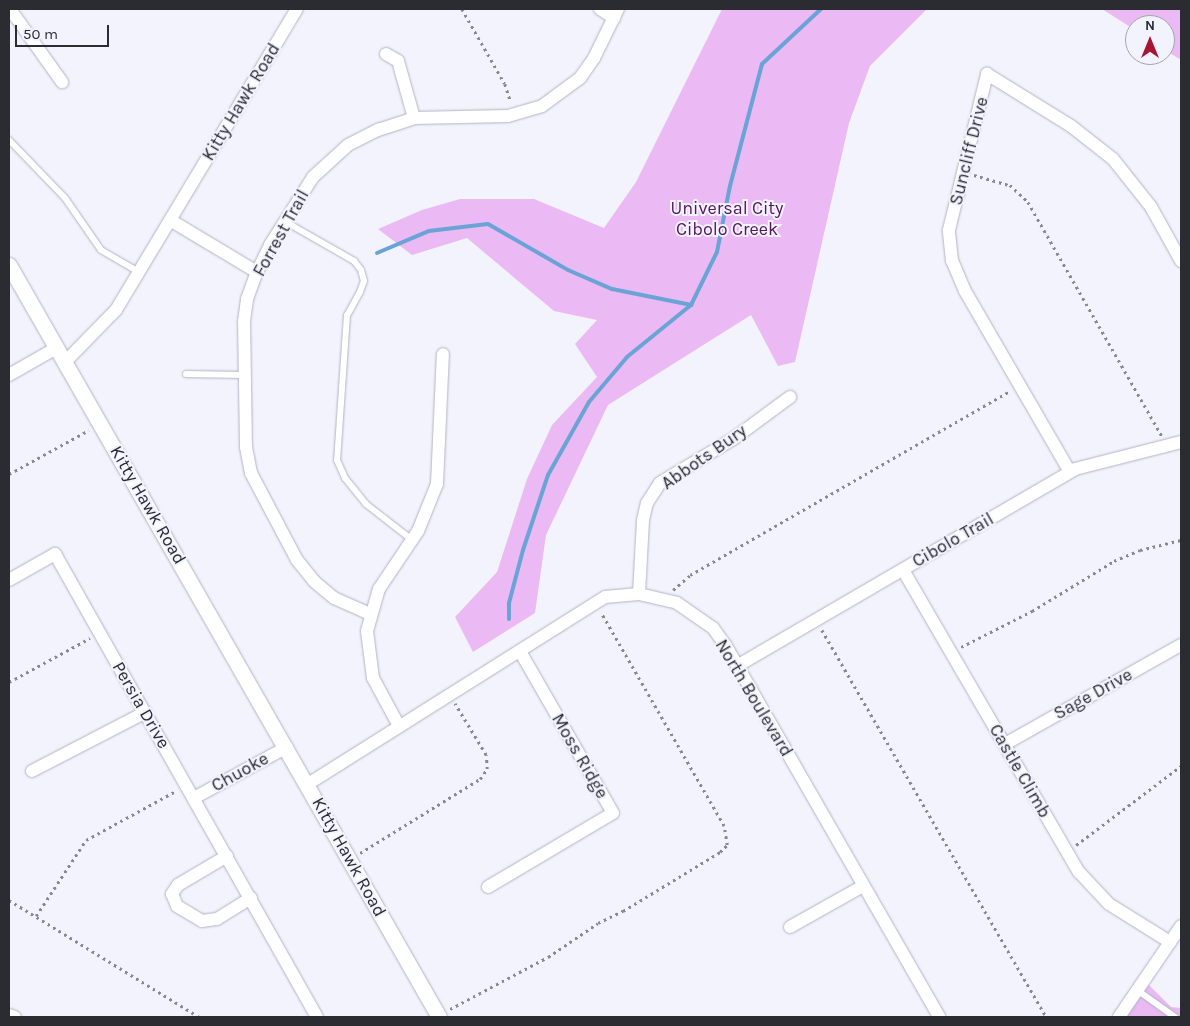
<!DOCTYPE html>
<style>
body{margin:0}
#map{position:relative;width:1190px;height:1026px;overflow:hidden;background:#f3f3fe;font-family:Karla,sans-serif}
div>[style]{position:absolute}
.green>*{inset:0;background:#ebb9f3}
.stream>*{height:4px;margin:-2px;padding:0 2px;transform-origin:2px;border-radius:2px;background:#6aa4d7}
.path>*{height:2.5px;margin-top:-1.25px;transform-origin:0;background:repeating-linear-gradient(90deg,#888891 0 2.5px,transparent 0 6.5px)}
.roads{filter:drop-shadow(0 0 1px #b2b3c3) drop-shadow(0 0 1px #b2b3c3)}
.service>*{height:6px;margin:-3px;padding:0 3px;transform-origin:3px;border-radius:3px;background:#fff}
.minor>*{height:12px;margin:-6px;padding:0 6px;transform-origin:6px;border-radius:6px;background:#fff}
.tertiary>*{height:15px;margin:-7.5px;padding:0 7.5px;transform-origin:7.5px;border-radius:7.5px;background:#fff}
span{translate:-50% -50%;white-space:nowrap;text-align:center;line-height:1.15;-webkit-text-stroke:4px #f3f3fe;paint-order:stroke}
.street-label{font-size:18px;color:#2b2b32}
.park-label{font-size:18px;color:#52165b}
.frame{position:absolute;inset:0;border:10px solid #2b2b32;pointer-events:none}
.north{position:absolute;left:1125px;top:15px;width:50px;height:50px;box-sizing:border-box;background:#f3f3fe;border:1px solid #a3a3ac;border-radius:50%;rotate:0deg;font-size:14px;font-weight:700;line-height:20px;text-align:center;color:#2b2b32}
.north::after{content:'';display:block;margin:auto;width:18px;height:22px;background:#aa1332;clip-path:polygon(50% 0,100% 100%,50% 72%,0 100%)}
.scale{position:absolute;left:15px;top:25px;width:94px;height:22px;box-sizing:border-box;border:2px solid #2b2b32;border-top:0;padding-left:6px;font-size:15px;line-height:18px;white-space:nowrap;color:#2b2b32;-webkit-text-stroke:4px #f3f3fe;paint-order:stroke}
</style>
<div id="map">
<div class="green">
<i style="clip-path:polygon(722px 9px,927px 9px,870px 66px,849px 123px,795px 362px,778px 366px,751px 315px,608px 405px,546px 535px,535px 613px,473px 652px,455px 617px,497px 572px,527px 479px,552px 425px,597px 377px,575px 344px,597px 320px,554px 311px,467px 238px,412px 255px,378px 229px,422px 210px,460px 199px,534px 199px,604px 228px,636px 182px)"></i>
<i style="clip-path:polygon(1102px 9px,1181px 9px,1181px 60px,1165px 50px,1165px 25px,1135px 25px,1135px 30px)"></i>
<i style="clip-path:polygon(1149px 985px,1171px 1007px,1181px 1008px,1181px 1017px,1124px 1017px)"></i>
</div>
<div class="stream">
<i style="left:377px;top:253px;width:56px;rotate:-22.9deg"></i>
<i style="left:429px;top:231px;width:59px;rotate:-6.8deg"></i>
<i style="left:488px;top:224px;width:92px;rotate:29.9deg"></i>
<i style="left:568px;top:270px;width:48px;rotate:23.4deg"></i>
<i style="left:612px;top:289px;width:81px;rotate:11.4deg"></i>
<i style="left:509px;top:619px;width:16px;rotate:-90deg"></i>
<i style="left:509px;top:603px;width:55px;rotate:-75.2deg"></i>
<i style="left:523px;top:550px;width:79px;rotate:-71.6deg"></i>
<i style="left:548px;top:475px;width:84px;rotate:-60.7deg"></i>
<i style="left:589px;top:402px;width:59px;rotate:-49.8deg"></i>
<i style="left:627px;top:357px;width:82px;rotate:-39.1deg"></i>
<i style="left:691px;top:305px;width:59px;rotate:-63.9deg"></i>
<i style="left:717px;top:252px;width:67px;rotate:-78.9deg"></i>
<i style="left:730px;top:186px;width:126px;rotate:-75.3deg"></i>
<i style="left:762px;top:64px;width:81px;rotate:-43deg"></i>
</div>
<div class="path">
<i style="left:462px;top:9px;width:86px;rotate:60.2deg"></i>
<i style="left:505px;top:84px;width:19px;rotate:72deg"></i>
<i style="left:974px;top:175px;width:37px;rotate:16deg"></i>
<i style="left:1010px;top:185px;width:25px;rotate:43deg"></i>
<i style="left:1028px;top:202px;width:270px;rotate:60.2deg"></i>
<i style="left:9px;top:474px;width:91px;rotate:-28.8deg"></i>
<i style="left:673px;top:590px;width:23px;rotate:-41deg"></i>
<i style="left:690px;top:575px;width:369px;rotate:-29.9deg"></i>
<i style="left:822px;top:630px;width:447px;rotate:59.9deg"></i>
<i style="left:961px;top:647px;width:80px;rotate:-26.9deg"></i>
<i style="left:1032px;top:611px;width:96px;rotate:-31.4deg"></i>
<i style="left:1114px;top:561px;width:28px;rotate:-23deg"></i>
<i style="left:1140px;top:550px;width:42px;rotate:-13.7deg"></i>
<i style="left:9px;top:682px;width:92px;rotate:-28.5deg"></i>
<i style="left:1076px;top:845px;width:131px;rotate:-37deg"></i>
<i style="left:360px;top:853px;width:141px;rotate:-31.7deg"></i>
<i style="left:480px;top:779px;width:12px;rotate:-55deg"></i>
<i style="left:487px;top:769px;width:14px;rotate:-94deg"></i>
<i style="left:486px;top:755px;width:60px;rotate:-121.3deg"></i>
<i style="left:9px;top:900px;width:223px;rotate:31.6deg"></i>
<i style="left:36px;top:916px;width:91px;rotate:-56.7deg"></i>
<i style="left:86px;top:840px;width:102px;rotate:-28.6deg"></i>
<i style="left:450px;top:1009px;width:111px;rotate:-28deg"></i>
<i style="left:548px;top:957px;width:60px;rotate:-34.2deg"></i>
<i style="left:598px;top:923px;width:28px;rotate:-26deg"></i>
<i style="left:623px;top:911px;width:114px;rotate:-31.3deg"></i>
<i style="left:720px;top:852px;width:10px;rotate:-45deg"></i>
<i style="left:727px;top:845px;width:19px;rotate:-99deg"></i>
<i style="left:724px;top:826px;width:246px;rotate:-120deg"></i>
</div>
<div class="roads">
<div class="service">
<i style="left:9px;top:140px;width:81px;rotate:46deg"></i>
<i style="left:65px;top:198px;width:63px;rotate:55.3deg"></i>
<i style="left:101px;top:250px;width:44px;rotate:30.1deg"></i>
<i style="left:284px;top:221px;width:81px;rotate:29.7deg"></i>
<i style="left:354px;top:261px;width:11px;rotate:52deg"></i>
<i style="left:361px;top:270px;width:11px;rotate:75deg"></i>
<i style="left:364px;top:281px;width:12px;rotate:110deg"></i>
<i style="left:360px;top:292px;width:26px;rotate:119deg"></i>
<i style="left:347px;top:315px;width:145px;rotate:93.9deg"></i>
<i style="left:337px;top:460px;width:20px;rotate:66deg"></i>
<i style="left:345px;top:478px;width:33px;rotate:51deg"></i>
<i style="left:366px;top:504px;width:58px;rotate:38deg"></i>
<i style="left:186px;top:374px;width:59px;rotate:1deg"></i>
<i style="left:1137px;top:990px;width:47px;rotate:35.4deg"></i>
</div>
<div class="minor">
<i style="left:10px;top:9px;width:90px;rotate:54.5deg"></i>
<i style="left:600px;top:9px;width:17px;rotate:33deg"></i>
<i style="left:386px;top:54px;width:14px;rotate:30deg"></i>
<i style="left:398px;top:61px;width:59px;rotate:74.3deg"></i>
<i style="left:170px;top:220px;width:101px;rotate:30.9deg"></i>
<i style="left:66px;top:361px;width:71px;rotate:-45.6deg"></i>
<i style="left:116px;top:310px;width:351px;rotate:-59deg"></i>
<i style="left:9px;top:375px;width:56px;rotate:-29.7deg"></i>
<i style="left:1070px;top:472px;width:209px;rotate:-120.1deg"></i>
<i style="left:965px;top:291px;width:33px;rotate:-113deg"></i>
<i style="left:952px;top:261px;width:31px;rotate:-96deg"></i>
<i style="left:949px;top:230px;width:161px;rotate:-76.3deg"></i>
<i style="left:987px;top:74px;width:99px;rotate:31.8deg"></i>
<i style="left:1071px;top:126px;width:53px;rotate:38.2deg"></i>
<i style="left:1113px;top:159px;width:61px;rotate:51.6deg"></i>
<i style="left:1151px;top:207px;width:62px;rotate:60.9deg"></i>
<i style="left:903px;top:570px;width:350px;rotate:59.8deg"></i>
<i style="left:1079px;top:872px;width:44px;rotate:46.8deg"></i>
<i style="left:1109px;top:904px;width:72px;rotate:31.9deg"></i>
<i style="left:9px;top:580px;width:53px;rotate:-29.5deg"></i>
<i style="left:55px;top:554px;width:532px;rotate:60.5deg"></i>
<i style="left:639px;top:594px;width:74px;rotate:-86.9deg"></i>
<i style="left:643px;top:520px;width:17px;rotate:-77deg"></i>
<i style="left:647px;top:503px;width:24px;rotate:-57deg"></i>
<i style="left:660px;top:483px;width:85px;rotate:-31.1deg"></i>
<i style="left:733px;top:439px;width:71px;rotate:-36.4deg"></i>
<i style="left:370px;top:614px;width:39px;rotate:-156deg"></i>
<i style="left:334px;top:598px;width:26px;rotate:-140deg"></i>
<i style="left:314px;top:581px;width:27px;rotate:-129deg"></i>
<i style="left:297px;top:560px;width:98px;rotate:-117.9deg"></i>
<i style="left:251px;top:473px;width:26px;rotate:-101deg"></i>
<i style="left:246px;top:447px;width:126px;rotate:-90.9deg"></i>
<i style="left:244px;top:321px;width:22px;rotate:-82deg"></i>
<i style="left:247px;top:299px;width:29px;rotate:-70deg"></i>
<i style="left:257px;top:272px;width:30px;rotate:-64deg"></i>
<i style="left:270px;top:245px;width:80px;rotate:-57.7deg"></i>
<i style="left:313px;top:177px;width:47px;rotate:-42.4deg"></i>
<i style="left:348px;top:145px;width:34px;rotate:-27deg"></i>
<i style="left:378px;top:130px;width:38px;rotate:-18deg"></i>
<i style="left:414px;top:118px;width:94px;rotate:-1.2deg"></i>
<i style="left:508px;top:116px;width:35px;rotate:-16deg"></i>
<i style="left:542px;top:106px;width:47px;rotate:-36.4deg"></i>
<i style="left:580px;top:78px;width:24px;rotate:-55deg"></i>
<i style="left:594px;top:58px;width:55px;rotate:-63.9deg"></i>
<i style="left:737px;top:666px;width:391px;rotate:-30.2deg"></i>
<i style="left:1075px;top:469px;width:109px;rotate:-14.3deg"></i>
<i style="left:399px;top:726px;width:55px;rotate:-118.4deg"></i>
<i style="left:373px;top:678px;width:47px;rotate:-97.3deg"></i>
<i style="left:367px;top:631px;width:44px;rotate:-74.1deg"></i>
<i style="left:379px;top:589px;width:70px;rotate:-56.1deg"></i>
<i style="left:418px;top:531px;width:51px;rotate:-68deg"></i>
<i style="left:437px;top:484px;width:130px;rotate:-87.4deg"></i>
<i style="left:1005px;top:744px;width:202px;rotate:-29.4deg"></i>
<i style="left:32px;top:771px;width:128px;rotate:-27.4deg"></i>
<i style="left:308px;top:784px;width:351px;rotate:-32.2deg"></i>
<i style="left:605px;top:597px;width:34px;rotate:-5deg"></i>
<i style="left:639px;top:594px;width:39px;rotate:13deg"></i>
<i style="left:677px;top:603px;width:44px;rotate:34.8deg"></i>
<i style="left:713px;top:628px;width:22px;rotate:54deg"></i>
<i style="left:726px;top:646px;width:428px;rotate:60.1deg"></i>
<i style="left:194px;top:798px;width:106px;rotate:-28.7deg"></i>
<i style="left:227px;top:856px;width:57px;rotate:149.4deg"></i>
<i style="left:178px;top:885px;width:11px;rotate:124deg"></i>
<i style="left:172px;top:894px;width:13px;rotate:67deg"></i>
<i style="left:177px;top:906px;width:29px;rotate:31deg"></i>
<i style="left:202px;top:921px;width:15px;rotate:-8deg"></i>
<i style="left:217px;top:919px;width:40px;rotate:-32deg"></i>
<i style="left:488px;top:887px;width:145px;rotate:-30.6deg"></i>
<i style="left:613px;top:813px;width:187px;rotate:-119.9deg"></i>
<i style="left:790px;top:927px;width:84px;rotate:-29.3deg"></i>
<i style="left:9px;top:1015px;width:6px;rotate:18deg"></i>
<i style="left:1119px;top:1017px;width:110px;rotate:-55.7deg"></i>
</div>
<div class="tertiary">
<i style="left:9px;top:265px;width:866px;rotate:60.24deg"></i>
</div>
</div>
<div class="street-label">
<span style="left:241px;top:102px;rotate:-59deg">Kitty Hawk Road</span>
<span style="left:969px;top:151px;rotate:-76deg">Suncliff Drive</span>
<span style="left:281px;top:233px;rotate:-61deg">Forrest Trail</span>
<span style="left:704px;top:457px;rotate:-35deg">Abbots Bury</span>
<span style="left:148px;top:505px;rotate:60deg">Kitty Hawk Road</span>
<span style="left:953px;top:540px;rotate:-30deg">Cibolo Trail</span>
<span style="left:1093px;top:694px;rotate:-29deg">Sage Drive</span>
<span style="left:754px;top:698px;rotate:59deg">North Boulevard</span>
<span style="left:141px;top:705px;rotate:60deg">Persia Drive</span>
<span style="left:580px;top:756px;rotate:60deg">Moss Ridge</span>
<span style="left:1020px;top:771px;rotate:60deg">Castle Climb</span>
<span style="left:240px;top:772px;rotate:-29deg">Chuoke</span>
<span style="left:349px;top:857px;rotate:61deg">Kitty Hawk Road</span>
</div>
<div class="park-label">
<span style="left:727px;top:219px">Universal City<br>Cibolo Creek</span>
</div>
<div class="frame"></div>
<div class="north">N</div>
<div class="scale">50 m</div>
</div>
